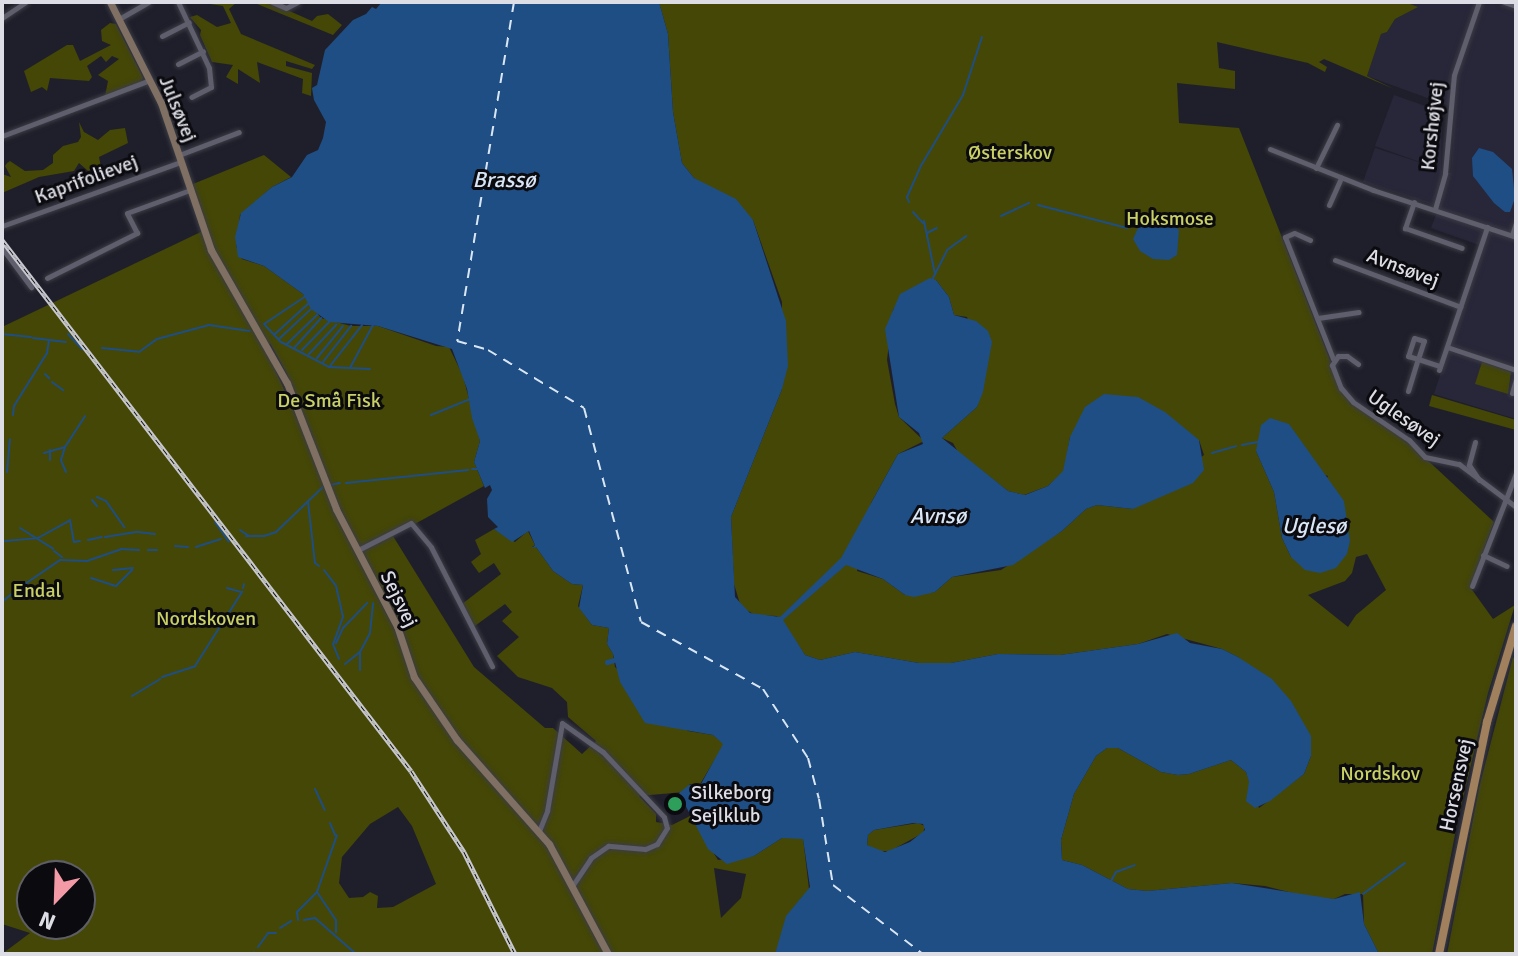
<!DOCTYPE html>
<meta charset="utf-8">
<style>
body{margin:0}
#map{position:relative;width:1518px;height:956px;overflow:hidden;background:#1f1f2b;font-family:Signika,sans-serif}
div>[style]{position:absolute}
.built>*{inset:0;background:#272739}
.green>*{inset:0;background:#444705}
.water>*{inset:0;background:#1f4e84}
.stream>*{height:2px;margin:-1px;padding:0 1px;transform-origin:1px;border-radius:1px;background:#1f4e84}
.canal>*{height:5px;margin:-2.5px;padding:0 2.5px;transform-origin:2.5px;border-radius:2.5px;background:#1f4e84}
.ferry>*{height:2px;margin-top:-1px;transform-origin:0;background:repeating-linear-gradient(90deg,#d9e6f6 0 10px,transparent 0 18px)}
.roads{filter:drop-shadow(0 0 2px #3c3c45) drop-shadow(0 0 2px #3c3c45)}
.street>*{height:5px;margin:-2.5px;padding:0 2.5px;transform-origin:2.5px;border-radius:2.5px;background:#5e5e6c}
.secondary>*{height:7px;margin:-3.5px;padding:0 3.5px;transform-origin:3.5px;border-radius:3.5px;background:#807064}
.primary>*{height:8px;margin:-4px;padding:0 4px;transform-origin:4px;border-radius:4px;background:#a1815d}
.rail>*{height:5px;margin-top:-2.5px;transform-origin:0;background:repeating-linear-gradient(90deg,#0a0a0f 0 6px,#c8c8d0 0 12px);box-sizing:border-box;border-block:2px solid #c8c8d0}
.dots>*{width:22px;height:22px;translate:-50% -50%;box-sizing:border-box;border:4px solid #0a0a0f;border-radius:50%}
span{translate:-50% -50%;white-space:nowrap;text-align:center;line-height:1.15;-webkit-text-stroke:6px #0a0a0f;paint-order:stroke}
.street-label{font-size:20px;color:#dddde5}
.park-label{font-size:20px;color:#c9d064}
.poi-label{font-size:20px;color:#dddde5}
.left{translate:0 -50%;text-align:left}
.water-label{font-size:22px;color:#d9e6f6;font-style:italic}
.frame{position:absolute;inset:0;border:4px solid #dddde5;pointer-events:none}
.north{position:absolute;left:16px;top:860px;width:80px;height:80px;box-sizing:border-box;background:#0a0a0f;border:2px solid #5e5e65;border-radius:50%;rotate:203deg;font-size:22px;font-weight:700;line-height:32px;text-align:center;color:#dddde5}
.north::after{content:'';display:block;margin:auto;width:28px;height:36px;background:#f49aa6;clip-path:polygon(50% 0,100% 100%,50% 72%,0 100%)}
</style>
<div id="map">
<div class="built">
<i style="clip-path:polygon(1405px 2px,1516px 2px,1516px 419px,1434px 394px,1482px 246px,1431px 228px,1439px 207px,1363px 182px,1375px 148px,1437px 168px,1375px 146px,1394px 95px,1442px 112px,1441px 170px,1451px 173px,1455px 108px,1367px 76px,1381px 34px,1387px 32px,1395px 19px,1417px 7px)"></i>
</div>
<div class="green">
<i style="clip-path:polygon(197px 2px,237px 2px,229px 9px,241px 34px,315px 65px,312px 69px,286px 61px,286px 66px,312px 73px,311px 96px,302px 93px,303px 79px,257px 62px,260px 83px,238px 69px,238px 84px,226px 77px,233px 65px,212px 62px,200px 35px,201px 30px,190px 17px,197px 15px,217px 27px,231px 23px,223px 6px)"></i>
<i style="clip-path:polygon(252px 2px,269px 2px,312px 21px,317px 16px,328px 14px,342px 25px,333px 35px)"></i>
<i style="clip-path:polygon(evenodd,659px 2px,1405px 2px,1418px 7px,1395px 19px,1387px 32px,1381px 34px,1367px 76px,1394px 89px,1324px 59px,1319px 62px,1327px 67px,1325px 72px,1308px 63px,1217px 42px,1219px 68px,1235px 71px,1235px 89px,1177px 83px,1179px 123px,1239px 128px,1343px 393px,1408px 442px,1494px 522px,1470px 587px,1493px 619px,1515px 605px,1488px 693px,1457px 824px,1432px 954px,1379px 954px,1364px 924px,1363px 894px,1345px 894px,1334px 899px,1312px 898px,1265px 886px,1232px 883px,1147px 891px,1128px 889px,1082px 865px,1062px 860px,1061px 840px,1074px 794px,1096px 756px,1107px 748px,1118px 748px,1161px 772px,1178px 775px,1189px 774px,1231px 760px,1246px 772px,1259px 808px,1304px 774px,1311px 756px,1311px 737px,1238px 657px,1222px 649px,1167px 634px,1138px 644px,1060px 655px,998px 654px,951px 663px,919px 663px,855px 652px,820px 660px,805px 655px,777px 616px,755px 615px,741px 607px,734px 584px,731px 517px,782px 389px,782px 302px,753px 220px,694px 178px,682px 163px,673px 112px,668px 34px,659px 2px,936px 280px,949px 297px,954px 315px,967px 317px,986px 372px,977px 407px,942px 438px,953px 443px,958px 452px,1008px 491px,1024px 495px,1048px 486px,1064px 471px,1070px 437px,1199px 440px,1204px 455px,1133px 509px,1097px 505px,1086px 509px,1062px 531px,1001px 570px,952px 577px,935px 592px,905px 595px,883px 579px,857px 571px,871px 503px,898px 454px,924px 441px,899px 417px,895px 404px,887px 360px,893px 310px,906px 292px,936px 280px,659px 2px,1256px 451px,1328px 476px,1291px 557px,1282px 538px,1274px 492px,1256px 451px,659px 2px,1367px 554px,1386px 590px,1356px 615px,1348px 627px,1308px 595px,1345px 581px,1352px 573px,1356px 557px,1367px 554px)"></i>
<i style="clip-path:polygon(110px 23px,116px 24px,143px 77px,142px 82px,105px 96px,108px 81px,98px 75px,119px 59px,112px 56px,106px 62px,101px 56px,87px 66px,92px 77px,89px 81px,50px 78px,47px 91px,42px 87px,31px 92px,24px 71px,67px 45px,73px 45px,80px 61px,111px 45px,102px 41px,101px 30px)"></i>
<i style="clip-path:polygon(79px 122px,84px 132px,98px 140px,110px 130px,125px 128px,128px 143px,99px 157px,101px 167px,88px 171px,79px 163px,74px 171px,39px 177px,2px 193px,2px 174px,11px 177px,5px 166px,7px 163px,10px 161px,25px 171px,43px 170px,53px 163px,53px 155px,63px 146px,78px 142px,81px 137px)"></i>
<i style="clip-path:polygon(evenodd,264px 155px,291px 177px,272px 187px,240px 215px,236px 246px,242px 259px,264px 266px,303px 294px,321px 318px,351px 326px,378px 326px,436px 346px,449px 347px,463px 376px,480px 441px,474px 462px,484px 486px,393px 536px,474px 667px,545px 728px,553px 728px,582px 754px,596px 741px,568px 717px,567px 702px,552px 688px,518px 677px,497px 656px,519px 637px,502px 621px,512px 612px,505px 604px,472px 628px,462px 604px,501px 574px,494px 563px,479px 573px,471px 562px,481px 554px,475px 540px,494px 529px,515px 542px,528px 531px,535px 545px,532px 547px,536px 547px,553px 571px,572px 584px,583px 585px,578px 606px,592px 625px,609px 628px,607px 644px,613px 654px,615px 667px,688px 731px,713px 735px,724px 744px,699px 786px,690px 784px,684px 792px,639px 796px,656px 814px,656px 822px,672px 825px,690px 816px,718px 860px,754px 856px,782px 838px,803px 838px,809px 889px,793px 908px,775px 954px,2px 954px,30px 933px,2px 924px,2px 327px,207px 229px,193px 184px,264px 155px,270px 343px,287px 374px,313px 438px,306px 438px,269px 356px,270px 343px,264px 155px,398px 807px,412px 826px,436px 884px,393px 907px,377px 908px,378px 896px,370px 892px,363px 897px,349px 898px,339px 883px,342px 857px,370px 824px,398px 807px,264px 155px,714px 868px,746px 874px,741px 898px,721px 918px,714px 868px,264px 155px,32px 876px,80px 876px,80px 924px,32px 924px,32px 876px)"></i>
<i style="clip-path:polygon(1482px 362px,1511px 372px,1508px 394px,1475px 384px)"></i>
<i style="clip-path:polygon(1432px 395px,1516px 420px,1516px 430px,1429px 406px)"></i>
<i style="clip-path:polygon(1513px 657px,1516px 662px,1516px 954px,1447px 954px,1479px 788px)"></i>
<i style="clip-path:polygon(918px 823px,925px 826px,923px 833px,890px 851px,876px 851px,867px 845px,868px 835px,874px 830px)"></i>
</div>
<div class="water">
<i style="clip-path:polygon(evenodd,382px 2px,659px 2px,668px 34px,673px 112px,682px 163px,694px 178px,736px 199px,753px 220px,786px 321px,788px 366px,782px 389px,731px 517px,735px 597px,750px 613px,780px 617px,841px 558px,898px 454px,923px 444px,919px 433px,899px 417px,885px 329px,900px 294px,930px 278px,936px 280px,949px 297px,954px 315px,976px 321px,988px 331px,992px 342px,983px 392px,977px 407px,942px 438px,1008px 491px,1025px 495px,1048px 486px,1063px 471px,1070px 437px,1085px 407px,1104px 394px,1138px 397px,1165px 412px,1199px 440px,1204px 470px,1193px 483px,1133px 509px,1097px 505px,1086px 509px,1062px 531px,1013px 565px,952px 577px,935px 592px,914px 597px,905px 595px,883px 579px,846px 565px,783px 620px,805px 655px,820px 660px,855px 652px,919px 663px,951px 663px,998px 654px,1060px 655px,1138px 644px,1177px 633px,1190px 643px,1222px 649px,1238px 657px,1272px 679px,1291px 701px,1311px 736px,1311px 756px,1304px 774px,1270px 801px,1255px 808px,1246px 801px,1249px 782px,1246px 772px,1231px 760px,1189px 774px,1178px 775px,1161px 772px,1118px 748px,1107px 748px,1096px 756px,1074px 794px,1061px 840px,1062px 860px,1082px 865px,1128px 889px,1147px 891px,1232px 883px,1334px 899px,1360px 892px,1364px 924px,1379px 954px,775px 954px,786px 916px,810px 887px,803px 839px,782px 838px,754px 856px,727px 864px,708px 849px,679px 793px,689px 785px,701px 784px,723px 744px,713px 735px,645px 723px,620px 682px,613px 654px,607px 644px,609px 628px,592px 625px,579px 608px,583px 585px,572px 584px,553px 571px,536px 547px,532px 548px,535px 545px,529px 531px,512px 542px,494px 529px,498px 527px,488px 517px,487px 499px,492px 490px,490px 485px,485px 488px,474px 462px,480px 441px,472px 418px,467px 389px,452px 349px,378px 326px,329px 322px,311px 309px,303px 294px,264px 266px,238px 257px,235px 237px,241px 213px,272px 187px,292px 177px,307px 155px,318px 150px,323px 138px,326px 122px,314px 100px,312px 88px,317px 85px,325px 50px,353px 20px,366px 14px,372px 7px,376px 9px,382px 2px,913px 823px,923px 824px,925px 830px,910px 842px,885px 852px,867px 845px,868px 835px,874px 830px,913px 823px)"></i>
<i style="clip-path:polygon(1479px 148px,1493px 152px,1512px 169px,1515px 198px,1510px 212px,1505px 212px,1494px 203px,1473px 176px,1472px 158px)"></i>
<i style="clip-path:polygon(1154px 219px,1168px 221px,1179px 230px,1177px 255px,1169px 260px,1153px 259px,1140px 251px,1133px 239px,1138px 228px)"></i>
<i style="clip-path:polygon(1270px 418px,1289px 424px,1344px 501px,1350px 541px,1347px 554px,1336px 568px,1320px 573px,1305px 570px,1291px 557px,1282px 538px,1274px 492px,1256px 451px,1261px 425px)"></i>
</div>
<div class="stream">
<i style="left:909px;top:202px;width:5px;rotate:-112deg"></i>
<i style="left:907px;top:197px;width:36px;rotate:-66deg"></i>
<i style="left:922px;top:164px;width:80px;rotate:-59.3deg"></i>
<i style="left:963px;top:95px;width:61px;rotate:-71.9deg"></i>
<i style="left:1038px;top:205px;width:92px;rotate:14.5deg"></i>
<i style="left:913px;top:212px;width:15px;rotate:48deg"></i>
<i style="left:1001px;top:216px;width:31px;rotate:-25deg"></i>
<i style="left:924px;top:221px;width:54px;rotate:78.3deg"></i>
<i style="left:927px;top:233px;width:11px;rotate:-27deg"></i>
<i style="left:933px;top:278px;width:31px;rotate:-63deg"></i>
<i style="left:947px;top:250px;width:24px;rotate:-36deg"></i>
<i style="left:306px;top:296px;width:50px;rotate:146.3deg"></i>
<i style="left:264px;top:324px;width:25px;rotate:47deg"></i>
<i style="left:281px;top:342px;width:54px;rotate:27.5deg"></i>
<i style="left:329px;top:367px;width:41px;rotate:2.8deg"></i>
<i style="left:2px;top:334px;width:29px;rotate:6deg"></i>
<i style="left:68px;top:334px;width:21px;rotate:47deg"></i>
<i style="left:275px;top:334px;width:46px;rotate:-42.4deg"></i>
<i style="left:33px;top:338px;width:33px;rotate:7deg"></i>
<i style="left:279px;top:339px;width:44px;rotate:-43.2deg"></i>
<i style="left:287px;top:344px;width:42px;rotate:-44deg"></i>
<i style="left:295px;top:347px;width:39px;rotate:-48deg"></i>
<i style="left:102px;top:348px;width:37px;rotate:6deg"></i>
<i style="left:139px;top:352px;width:22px;rotate:-36deg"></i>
<i style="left:157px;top:339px;width:54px;rotate:-15.1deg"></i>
<i style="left:209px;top:325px;width:41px;rotate:8.3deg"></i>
<i style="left:302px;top:350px;width:39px;rotate:-46deg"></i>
<i style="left:309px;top:354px;width:40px;rotate:-47deg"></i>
<i style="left:317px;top:358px;width:41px;rotate:-50.9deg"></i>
<i style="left:323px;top:362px;width:46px;rotate:-52.1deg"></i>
<i style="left:330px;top:366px;width:52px;rotate:-52deg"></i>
<i style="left:350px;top:368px;width:49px;rotate:-61.9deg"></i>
<i style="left:45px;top:374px;width:6px;rotate:45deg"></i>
<i style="left:52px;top:382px;width:14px;rotate:36deg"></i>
<i style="left:13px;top:415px;width:9px;rotate:-84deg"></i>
<i style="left:14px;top:406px;width:62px;rotate:-58.1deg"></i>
<i style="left:47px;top:353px;width:13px;rotate:-81deg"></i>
<i style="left:431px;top:415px;width:42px;rotate:-22.3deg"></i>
<i style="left:1242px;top:445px;width:16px;rotate:-11deg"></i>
<i style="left:44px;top:453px;width:22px;rotate:-16deg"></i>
<i style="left:1212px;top:453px;width:25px;rotate:-16deg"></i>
<i style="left:50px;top:460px;width:10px;rotate:-90deg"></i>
<i style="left:472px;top:469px;width:7px"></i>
<i style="left:7px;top:472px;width:33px;rotate:-85deg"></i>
<i style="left:66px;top:472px;width:13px;rotate:-113deg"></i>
<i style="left:61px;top:460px;width:14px;rotate:-73deg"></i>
<i style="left:65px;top:447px;width:37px;rotate:-57deg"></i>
<i style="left:346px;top:483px;width:123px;rotate:-6.1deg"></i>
<i style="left:330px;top:485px;width:10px;rotate:-11deg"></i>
<i style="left:97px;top:497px;width:10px;rotate:24deg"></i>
<i style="left:106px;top:501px;width:32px;rotate:55deg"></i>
<i style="left:92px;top:500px;width:8px;rotate:50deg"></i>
<i style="left:308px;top:502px;width:61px;rotate:83.5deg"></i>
<i style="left:315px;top:563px;width:5px;rotate:37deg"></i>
<i style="left:215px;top:522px;width:24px;rotate:55deg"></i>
<i style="left:20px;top:528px;width:39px;rotate:32deg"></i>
<i style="left:240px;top:530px;width:11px;rotate:34deg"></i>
<i style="left:246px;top:536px;width:18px"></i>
<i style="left:264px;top:536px;width:13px;rotate:-18deg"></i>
<i style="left:276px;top:532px;width:65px;rotate:-43.8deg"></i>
<i style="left:105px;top:537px;width:33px;rotate:-9deg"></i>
<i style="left:138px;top:532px;width:17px;rotate:7deg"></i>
<i style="left:88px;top:540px;width:14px;rotate:-12deg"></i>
<i style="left:5px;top:541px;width:33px;rotate:-5deg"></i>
<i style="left:38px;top:538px;width:37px;rotate:-29deg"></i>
<i style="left:70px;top:520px;width:22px;rotate:80deg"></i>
<i style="left:74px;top:542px;width:6px;rotate:-9deg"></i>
<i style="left:175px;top:546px;width:13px;rotate:4deg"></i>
<i style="left:196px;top:547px;width:26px;rotate:-18deg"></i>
<i style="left:148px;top:550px;width:9px"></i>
<i style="left:54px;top:551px;width:10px;rotate:37deg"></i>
<i style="left:113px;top:570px;width:20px;rotate:-6deg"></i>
<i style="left:324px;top:570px;width:20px;rotate:53deg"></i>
<i style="left:336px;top:586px;width:23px;rotate:77deg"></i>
<i style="left:341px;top:608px;width:9px;rotate:77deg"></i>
<i style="left:343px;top:617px;width:29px;rotate:110deg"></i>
<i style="left:333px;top:644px;width:16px;rotate:68deg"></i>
<i style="left:91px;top:578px;width:26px;rotate:18deg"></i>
<i style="left:116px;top:586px;width:23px;rotate:-45deg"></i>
<i style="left:19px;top:588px;width:50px;rotate:-34.3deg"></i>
<i style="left:60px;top:560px;width:27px;rotate:2deg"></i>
<i style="left:87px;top:561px;width:36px;rotate:-19deg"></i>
<i style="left:121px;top:549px;width:18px;rotate:3deg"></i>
<i style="left:227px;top:588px;width:15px;rotate:16deg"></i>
<i style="left:243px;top:588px;width:4px;rotate:-76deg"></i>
<i style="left:2px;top:602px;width:16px;rotate:-40deg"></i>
<i style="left:336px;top:643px;width:17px;rotate:-65deg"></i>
<i style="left:343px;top:628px;width:35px;rotate:-46deg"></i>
<i style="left:345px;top:664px;width:19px;rotate:-39deg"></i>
<i style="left:360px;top:670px;width:18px;rotate:-90deg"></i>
<i style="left:360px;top:652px;width:21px;rotate:-62deg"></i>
<i style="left:370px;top:633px;width:30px;rotate:-84deg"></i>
<i style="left:162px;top:677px;width:35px;rotate:-18deg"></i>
<i style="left:195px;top:666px;width:88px;rotate:-57.6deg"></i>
<i style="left:132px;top:696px;width:33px;rotate:-31deg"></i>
<i style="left:315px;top:789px;width:23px;rotate:65deg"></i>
<i style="left:330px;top:823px;width:13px;rotate:67deg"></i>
<i style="left:1111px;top:881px;width:10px;rotate:-61deg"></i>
<i style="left:1116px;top:872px;width:20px;rotate:-20deg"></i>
<i style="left:317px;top:892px;width:34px;rotate:56deg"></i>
<i style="left:336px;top:920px;width:12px;rotate:90deg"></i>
<i style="left:1363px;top:894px;width:52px;rotate:-36.4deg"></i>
<i style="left:298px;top:920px;width:8px;rotate:-97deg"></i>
<i style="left:297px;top:912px;width:28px;rotate:-45deg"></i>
<i style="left:317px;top:892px;width:60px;rotate:-70.7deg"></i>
<i style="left:304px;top:920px;width:11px;rotate:-10deg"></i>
<i style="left:315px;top:918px;width:55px;rotate:41.3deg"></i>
<i style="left:280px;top:928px;width:13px;rotate:-32deg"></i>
<i style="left:258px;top:947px;width:17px;rotate:-54deg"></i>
<i style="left:268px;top:933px;width:8px"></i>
<i style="left:253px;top:954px;width:2px;rotate:-63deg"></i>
</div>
<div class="canal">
<i style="left:607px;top:662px;width:7px;rotate:-16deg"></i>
</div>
<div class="ferry">
<i style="left:514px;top:2px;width:344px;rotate:99.5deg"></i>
<i style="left:457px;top:341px;width:32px;rotate:16deg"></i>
<i style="left:488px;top:350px;width:112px;rotate:31.1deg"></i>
<i style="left:584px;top:408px;width:221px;rotate:75.1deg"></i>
<i style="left:641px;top:622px;width:139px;rotate:28.8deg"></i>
<i style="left:763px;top:689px;width:82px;rotate:56.9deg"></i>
<i style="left:808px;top:758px;width:42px;rotate:75deg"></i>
<i style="left:819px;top:799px;width:87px;rotate:80.8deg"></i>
<i style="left:833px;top:885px;width:113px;rotate:37.5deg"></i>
<i style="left:895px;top:954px;width:4px"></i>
</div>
<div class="roads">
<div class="street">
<i style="left:178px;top:2px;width:73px;rotate:64.8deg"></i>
<i style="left:209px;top:68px;width:19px;rotate:84deg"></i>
<i style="left:211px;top:87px;width:22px;rotate:153deg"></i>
<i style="left:272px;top:2px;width:15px;rotate:23deg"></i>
<i style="left:286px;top:8px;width:13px;rotate:-27deg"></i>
<i style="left:1504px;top:2px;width:13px;rotate:18deg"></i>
<i style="left:2px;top:18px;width:29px;rotate:-34deg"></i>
<i style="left:119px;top:19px;width:34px;rotate:-30deg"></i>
<i style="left:162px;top:36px;width:30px;rotate:-27deg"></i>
<i style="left:178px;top:64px;width:28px;rotate:-27deg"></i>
<i style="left:2px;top:136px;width:158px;rotate:-20.7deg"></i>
<i style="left:1270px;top:149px;width:111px;rotate:21.7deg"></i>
<i style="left:1373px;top:190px;width:151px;rotate:18.2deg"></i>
<i style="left:179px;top:155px;width:64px;rotate:-21deg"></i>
<i style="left:1316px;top:168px;width:48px;rotate:-64deg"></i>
<i style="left:1414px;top:202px;width:28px;rotate:109deg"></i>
<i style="left:1405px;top:228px;width:60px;rotate:19.3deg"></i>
<i style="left:1329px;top:205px;width:30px;rotate:-66deg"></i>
<i style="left:1435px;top:209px;width:37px;rotate:-74deg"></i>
<i style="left:1445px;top:173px;width:98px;rotate:-84.8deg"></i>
<i style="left:1454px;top:75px;width:77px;rotate:-71.1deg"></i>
<i style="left:2px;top:226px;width:190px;rotate:-19.7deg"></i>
<i style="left:1512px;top:235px;width:13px;rotate:-72deg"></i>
<i style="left:1310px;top:240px;width:17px;rotate:-156deg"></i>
<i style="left:1294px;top:233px;width:10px;rotate:156deg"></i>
<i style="left:1285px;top:237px;width:131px;rotate:68.5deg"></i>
<i style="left:2px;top:248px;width:49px;rotate:53.4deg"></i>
<i style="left:1335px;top:260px;width:134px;rotate:20.5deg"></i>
<i style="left:47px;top:278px;width:101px;rotate:-26.6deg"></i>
<i style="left:137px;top:233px;width:22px;rotate:-117deg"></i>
<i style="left:127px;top:213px;width:67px;rotate:-20.1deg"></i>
<i style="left:1318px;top:318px;width:41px;rotate:-8.3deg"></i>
<i style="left:1447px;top:347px;width:73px;rotate:18.4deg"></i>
<i style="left:1358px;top:364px;width:14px;rotate:-144deg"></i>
<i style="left:1347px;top:356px;width:9px;rotate:180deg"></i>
<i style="left:1338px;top:356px;width:11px;rotate:124deg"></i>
<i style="left:1332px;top:365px;width:25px;rotate:69deg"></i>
<i style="left:1341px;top:388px;width:18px;rotate:49deg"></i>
<i style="left:1353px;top:402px;width:68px;rotate:34.2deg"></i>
<i style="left:1409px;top:440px;width:23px;rotate:47deg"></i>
<i style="left:1425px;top:457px;width:35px;rotate:12deg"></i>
<i style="left:1459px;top:464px;width:71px;rotate:37deg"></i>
<i style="left:1439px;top:370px;width:151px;rotate:-71.4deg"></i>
<i style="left:1408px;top:391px;width:34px;rotate:-73deg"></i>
<i style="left:1418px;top:359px;width:19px;rotate:-72deg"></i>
<i style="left:1424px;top:341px;width:10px;rotate:-163deg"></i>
<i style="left:1414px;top:338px;width:19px;rotate:108deg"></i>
<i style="left:1408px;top:356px;width:10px;rotate:17deg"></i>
<i style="left:1418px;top:359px;width:23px;rotate:18deg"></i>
<i style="left:1512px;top:393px;width:15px;rotate:-74deg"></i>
<i style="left:1475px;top:442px;width:24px;rotate:105deg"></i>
<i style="left:1469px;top:465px;width:18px;rotate:56deg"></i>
<i style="left:358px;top:550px;width:59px;rotate:-27deg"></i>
<i style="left:411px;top:523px;width:31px;rotate:50deg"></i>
<i style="left:431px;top:547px;width:134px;rotate:62.9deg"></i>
<i style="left:1483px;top:555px;width:26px;rotate:25deg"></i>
<i style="left:1472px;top:586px;width:121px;rotate:-68.7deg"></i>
<i style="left:539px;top:831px;width:22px;rotate:-68deg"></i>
<i style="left:547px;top:811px;width:89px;rotate:-80.3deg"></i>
<i style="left:562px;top:723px;width:50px;rotate:35.3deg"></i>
<i style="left:603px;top:752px;width:89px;rotate:46.8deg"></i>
<i style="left:664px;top:817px;width:11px;rotate:75deg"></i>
<i style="left:667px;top:828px;width:19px;rotate:122deg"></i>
<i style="left:657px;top:844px;width:13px;rotate:157deg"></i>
<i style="left:645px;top:849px;width:37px;rotate:-175deg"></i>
<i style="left:608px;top:846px;width:21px;rotate:145deg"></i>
<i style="left:591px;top:858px;width:32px;rotate:124deg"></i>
</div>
<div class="secondary">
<i style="left:110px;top:2px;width:113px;rotate:63.2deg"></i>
<i style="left:161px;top:103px;width:155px;rotate:71.2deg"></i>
<i style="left:211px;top:250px;width:153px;rotate:60.3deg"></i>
<i style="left:287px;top:383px;width:135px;rotate:68.7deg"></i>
<i style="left:336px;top:509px;width:132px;rotate:62.5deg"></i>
<i style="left:397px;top:626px;width:54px;rotate:71.6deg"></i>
<i style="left:414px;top:677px;width:76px;rotate:55.7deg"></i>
<i style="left:457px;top:740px;width:139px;rotate:48.5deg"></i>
<i style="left:549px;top:844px;width:125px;rotate:61.8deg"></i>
</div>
<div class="primary">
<i style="left:1439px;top:954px;width:237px;rotate:-78.3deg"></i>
<i style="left:1487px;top:722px;width:100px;rotate:-73.2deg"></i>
</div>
</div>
<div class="rail">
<i style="left:2px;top:240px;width:670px;rotate:52.39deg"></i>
<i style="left:411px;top:771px;width:97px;rotate:56.8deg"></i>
<i style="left:464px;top:852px;width:114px;rotate:63.4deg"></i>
</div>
<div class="dots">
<i style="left:675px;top:804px;background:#2e9e5b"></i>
</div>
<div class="street-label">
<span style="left:178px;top:109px;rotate:68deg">Julsøvej</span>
<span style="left:1432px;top:126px;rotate:-84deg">Korshøjvej</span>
<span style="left:86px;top:179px;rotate:-20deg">Kaprifolievej</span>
<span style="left:1403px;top:268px;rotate:21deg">Avnsøvej</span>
<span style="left:1404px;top:418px;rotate:35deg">Uglesøvej</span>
<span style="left:399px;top:599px;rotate:64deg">Sejsvej</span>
<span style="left:1456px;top:785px;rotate:-78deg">Horsensvej</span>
</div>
<div class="park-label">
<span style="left:1010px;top:152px">Østerskov</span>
<span style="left:1170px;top:218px">Hoksmose</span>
<span style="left:329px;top:400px">De Små Fisk</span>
<span style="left:37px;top:590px">Endal</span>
<span style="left:206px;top:618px">Nordskoven</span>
<span style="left:1380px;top:773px">Nordskov</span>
</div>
<div class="poi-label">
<span class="left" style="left:691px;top:804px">Silkeborg<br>Sejlklub</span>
</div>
<div class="water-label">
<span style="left:504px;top:180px">Brassø</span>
<span style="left:938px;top:516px">Avnsø</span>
<span style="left:1314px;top:526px">Uglesø</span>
</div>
<div class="frame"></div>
<div class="north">N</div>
</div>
